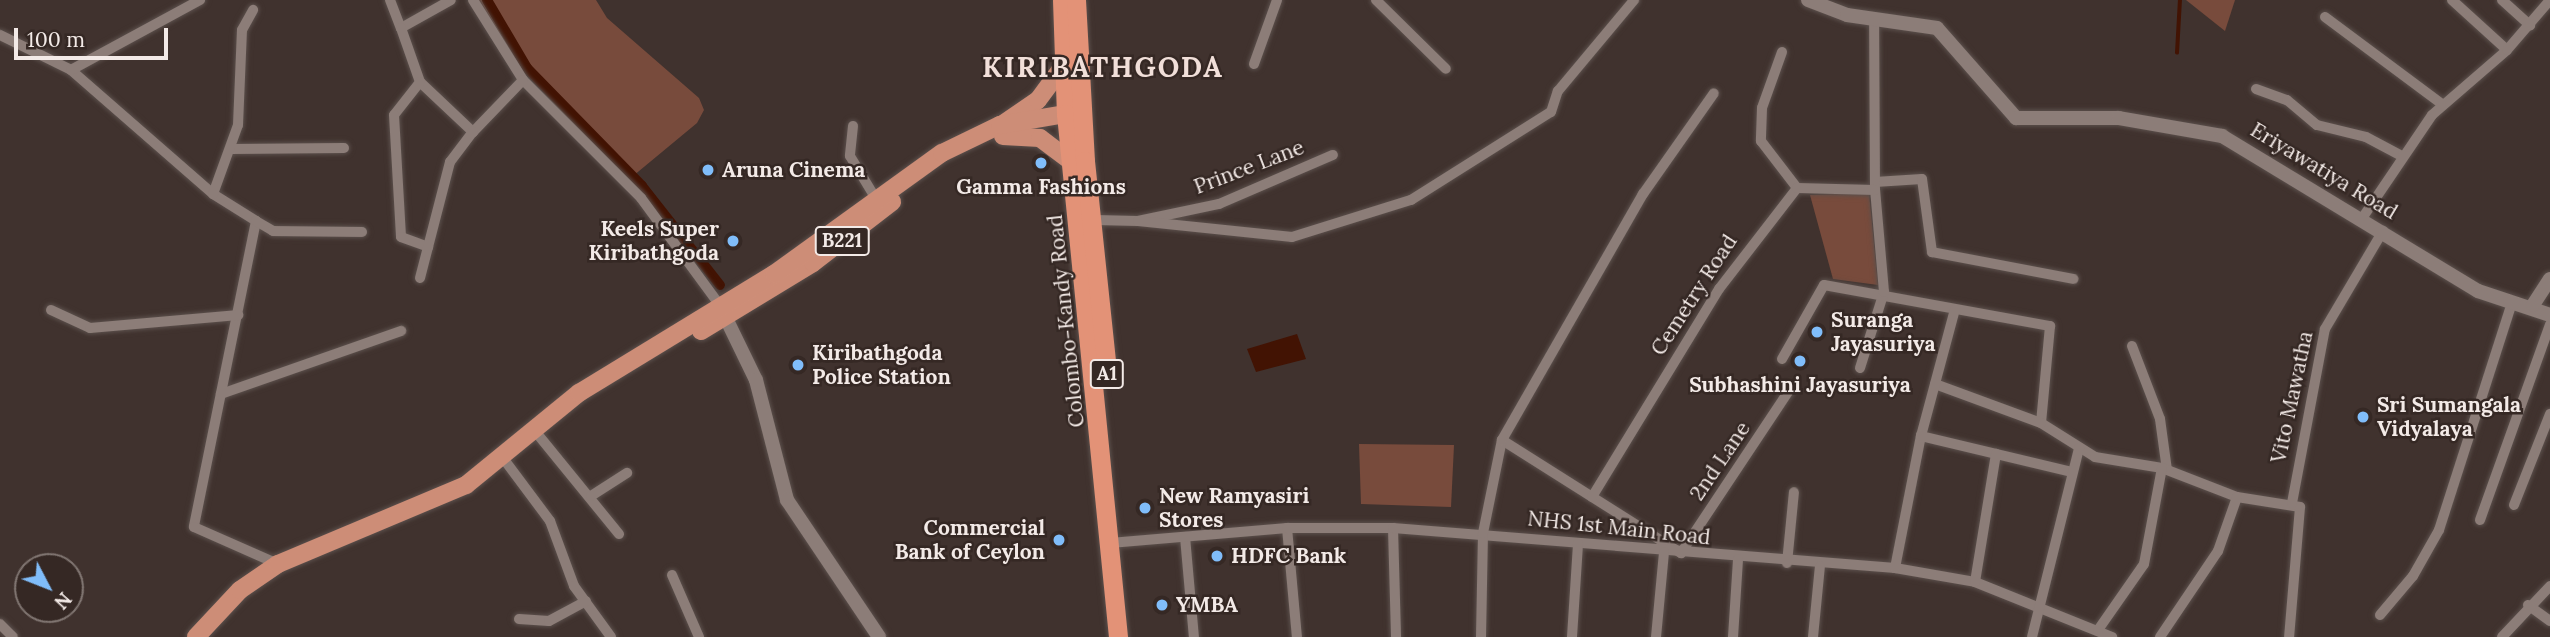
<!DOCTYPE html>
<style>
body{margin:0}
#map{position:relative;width:2550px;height:637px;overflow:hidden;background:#40322e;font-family:Lora,serif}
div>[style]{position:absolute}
.green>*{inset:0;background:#784b3c}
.water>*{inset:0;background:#421303}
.stream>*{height:3.5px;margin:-1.75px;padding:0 1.75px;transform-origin:1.75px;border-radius:1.75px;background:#421303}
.canal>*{height:10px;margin:-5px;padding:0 5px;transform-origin:5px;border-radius:5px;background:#421303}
.roads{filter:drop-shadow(0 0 2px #5b504c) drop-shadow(0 0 2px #5b504c)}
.minor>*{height:10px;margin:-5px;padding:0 5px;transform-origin:5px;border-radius:5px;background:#8c7d78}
.tertiary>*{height:14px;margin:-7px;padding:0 7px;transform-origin:7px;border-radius:7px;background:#8c7d78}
.primary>*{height:18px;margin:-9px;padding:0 9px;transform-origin:9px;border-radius:9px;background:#cd8d77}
.trunk>*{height:19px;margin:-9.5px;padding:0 9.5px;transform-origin:9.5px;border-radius:9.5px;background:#e39277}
.dots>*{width:19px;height:19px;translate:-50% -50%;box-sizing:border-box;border:4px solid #352824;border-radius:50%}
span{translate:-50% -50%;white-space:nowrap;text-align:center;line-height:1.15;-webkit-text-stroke:5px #352824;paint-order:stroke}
.shield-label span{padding:2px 5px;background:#352824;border:2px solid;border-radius:5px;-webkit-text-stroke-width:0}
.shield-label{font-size:19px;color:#f3eae7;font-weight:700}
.street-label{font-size:21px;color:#f3eae7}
.poi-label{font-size:21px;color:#f3eae7;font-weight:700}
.left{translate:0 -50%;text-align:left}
.right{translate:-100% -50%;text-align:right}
.district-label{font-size:28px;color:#f1dfd9;font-weight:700;letter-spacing:2px}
.north{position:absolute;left:14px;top:553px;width:70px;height:70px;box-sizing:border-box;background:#352824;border:2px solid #817672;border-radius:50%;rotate:132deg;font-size:19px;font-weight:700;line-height:28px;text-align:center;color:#f3eae7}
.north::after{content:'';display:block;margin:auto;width:24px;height:32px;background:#80bdfa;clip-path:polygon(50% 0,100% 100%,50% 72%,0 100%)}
.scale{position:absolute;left:14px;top:28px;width:154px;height:32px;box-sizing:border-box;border:4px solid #f3eae7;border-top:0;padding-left:9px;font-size:21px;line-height:24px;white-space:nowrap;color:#f3eae7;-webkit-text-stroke:5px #352824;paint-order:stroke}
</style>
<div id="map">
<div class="green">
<i style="clip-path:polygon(477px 0,596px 0,607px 18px,699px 98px,704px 110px,697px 123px,627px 181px,503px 49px)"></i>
<i style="clip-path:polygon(2186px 0,2235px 0,2225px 31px)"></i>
<i style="clip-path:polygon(1869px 193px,1878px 285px,1833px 279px,1810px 195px)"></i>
<i style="clip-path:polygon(1359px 444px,1454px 445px,1451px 507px,1361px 504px)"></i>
</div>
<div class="water">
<i style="clip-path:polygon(1297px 334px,1306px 359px,1256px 372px,1247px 349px)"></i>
</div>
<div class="stream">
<i style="left:2177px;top:53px;width:53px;rotate:-86.8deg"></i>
</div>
<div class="canal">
<i style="left:487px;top:0;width:79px;rotate:59.5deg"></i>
<i style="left:527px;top:68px;width:165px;rotate:45.7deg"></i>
<i style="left:642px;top:186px;width:126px;rotate:51.8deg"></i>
</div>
<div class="roads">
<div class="minor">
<i style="left:390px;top:0;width:30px;rotate:69deg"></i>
<i style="left:401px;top:28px;width:57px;rotate:-29.2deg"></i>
<i style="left:473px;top:0;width:94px;rotate:58deg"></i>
<i style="left:523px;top:80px;width:167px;rotate:45deg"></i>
<i style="left:641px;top:198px;width:135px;rotate:53.7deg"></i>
<i style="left:1376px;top:0;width:98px;rotate:44.6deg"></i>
<i style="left:2452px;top:0;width:74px;rotate:42.3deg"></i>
<i style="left:2502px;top:0;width:38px;rotate:42deg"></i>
<i style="left:2325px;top:17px;width:147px;rotate:36.7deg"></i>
<i style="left:401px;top:28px;width:57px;rotate:70.6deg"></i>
<i style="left:420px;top:82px;width:73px;rotate:43.3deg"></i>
<i style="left:473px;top:132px;width:72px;rotate:-46.1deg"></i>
<i style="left:0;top:35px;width:79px;rotate:26.2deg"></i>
<i style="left:71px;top:70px;width:189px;rotate:41.1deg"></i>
<i style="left:213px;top:194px;width:51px;rotate:32.1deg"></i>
<i style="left:256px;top:221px;width:312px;rotate:101.5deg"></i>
<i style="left:194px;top:527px;width:92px;rotate:23.8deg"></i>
<i style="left:1782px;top:52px;width:59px;rotate:109.7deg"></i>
<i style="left:1762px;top:108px;width:33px;rotate:92deg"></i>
<i style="left:1761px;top:141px;width:59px;rotate:52.5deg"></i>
<i style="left:1254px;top:64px;width:68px;rotate:-70.2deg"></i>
<i style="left:71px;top:70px;width:147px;rotate:-28.5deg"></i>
<i style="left:420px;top:82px;width:42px;rotate:128.2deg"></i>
<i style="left:394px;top:115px;width:122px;rotate:86.7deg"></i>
<i style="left:401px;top:237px;width:29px;rotate:20deg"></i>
<i style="left:2256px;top:89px;width:33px;rotate:20deg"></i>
<i style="left:2287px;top:100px;width:39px;rotate:40deg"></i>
<i style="left:2317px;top:125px;width:50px;rotate:13.8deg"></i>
<i style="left:2366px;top:137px;width:40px;rotate:28deg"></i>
<i style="left:853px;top:126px;width:30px;rotate:96deg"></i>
<i style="left:850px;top:156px;width:50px;rotate:58.8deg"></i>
<i style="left:231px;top:149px;width:113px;rotate:-0.5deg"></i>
<i style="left:1875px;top:182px;width:47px;rotate:-3.7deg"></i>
<i style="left:1922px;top:179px;width:74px;rotate:82.2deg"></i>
<i style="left:1932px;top:252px;width:144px;rotate:10.8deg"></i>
<i style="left:213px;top:194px;width:73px;rotate:-70.1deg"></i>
<i style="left:238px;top:125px;width:95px;rotate:-87.6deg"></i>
<i style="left:242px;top:30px;width:23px;rotate:-61deg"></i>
<i style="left:2363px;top:217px;width:123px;rotate:-55.9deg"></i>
<i style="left:2432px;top:115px;width:99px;rotate:-40.9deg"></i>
<i style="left:2507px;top:50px;width:66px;rotate:-49.3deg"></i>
<i style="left:1095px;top:220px;width:43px;rotate:1.3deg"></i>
<i style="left:1138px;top:221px;width:83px;rotate:-11.9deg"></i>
<i style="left:1219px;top:204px;width:124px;rotate:-23.3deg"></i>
<i style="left:256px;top:221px;width:20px;rotate:30deg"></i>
<i style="left:273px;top:231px;width:89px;rotate:0.6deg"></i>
<i style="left:1138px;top:221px;width:155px;rotate:5.9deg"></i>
<i style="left:1292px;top:237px;width:125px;rotate:-17.3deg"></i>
<i style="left:1411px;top:200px;width:165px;rotate:-32.2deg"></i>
<i style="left:1551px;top:112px;width:22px;rotate:-72deg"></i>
<i style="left:1558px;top:91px;width:119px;rotate:-50.1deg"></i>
<i style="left:420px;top:278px;width:120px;rotate:-75.5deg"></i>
<i style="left:450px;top:162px;width:38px;rotate:-53deg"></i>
<i style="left:51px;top:310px;width:43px;rotate:24.8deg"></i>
<i style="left:90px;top:328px;width:149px;rotate:-5deg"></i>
<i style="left:2132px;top:346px;width:78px;rotate:69deg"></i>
<i style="left:2160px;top:419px;width:51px;rotate:82.2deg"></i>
<i style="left:1782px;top:359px;width:85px;rotate:-60.4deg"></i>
<i style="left:1824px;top:285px;width:230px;rotate:10.3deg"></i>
<i style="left:2050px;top:326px;width:97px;rotate:95.3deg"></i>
<i style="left:2041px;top:423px;width:64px;rotate:32.2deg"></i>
<i style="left:2095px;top:457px;width:68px;rotate:9.3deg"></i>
<i style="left:2162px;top:468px;width:80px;rotate:21.1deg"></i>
<i style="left:2237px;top:497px;width:64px;rotate:9deg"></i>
<i style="left:2300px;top:507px;width:130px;rotate:94.8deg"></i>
<i style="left:1860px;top:368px;width:80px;rotate:-72.5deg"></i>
<i style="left:1884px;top:292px;width:102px;rotate:-95deg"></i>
<i style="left:1875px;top:190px;width:170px;rotate:-90.3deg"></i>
<i style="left:1935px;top:384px;width:113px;rotate:20.2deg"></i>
<i style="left:221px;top:394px;width:191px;rotate:-19.3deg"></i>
<i style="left:535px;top:431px;width:133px;rotate:50.8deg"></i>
<i style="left:1921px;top:436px;width:131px;rotate:-75deg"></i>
<i style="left:1502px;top:440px;width:212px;rotate:32.3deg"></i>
<i style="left:1681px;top:553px;width:197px;rotate:-56.4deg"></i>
<i style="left:503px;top:458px;width:79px;rotate:53.3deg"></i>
<i style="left:550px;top:521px;width:69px;rotate:69.7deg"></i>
<i style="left:574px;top:586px;width:63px;rotate:54deg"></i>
<i style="left:591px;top:496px;width:43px;rotate:-32.6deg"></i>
<i style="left:1592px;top:497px;width:244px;rotate:-58.6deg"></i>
<i style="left:1719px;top:289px;width:128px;rotate:-52.3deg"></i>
<i style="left:1797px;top:188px;width:78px;rotate:1.5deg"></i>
<i style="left:2292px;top:503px;width:177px;rotate:-79.3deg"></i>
<i style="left:2325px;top:329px;width:114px;rotate:-59.4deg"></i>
<i style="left:2514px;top:505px;width:98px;rotate:-68.4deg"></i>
<i style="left:2480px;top:520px;width:208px;rotate:-70.3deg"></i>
<i style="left:1287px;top:528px;width:109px;rotate:84.8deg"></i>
<i style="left:1393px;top:528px;width:109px;rotate:88.4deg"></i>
<i style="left:1185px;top:537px;width:100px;rotate:84.9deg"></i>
<i style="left:1110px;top:543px;width:178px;rotate:-4.8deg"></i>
<i style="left:1287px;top:528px;width:106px"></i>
<i style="left:1393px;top:528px;width:504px;rotate:4.56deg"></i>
<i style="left:1895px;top:568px;width:81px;rotate:9.9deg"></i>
<i style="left:1975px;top:582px;width:148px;rotate:21.9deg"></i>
<i style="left:1787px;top:563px;width:71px;rotate:-84.4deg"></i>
<i style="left:1895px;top:568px;width:135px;rotate:-78.9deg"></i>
<i style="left:1921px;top:436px;width:155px;rotate:13.4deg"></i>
<i style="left:672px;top:575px;width:68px;rotate:66.5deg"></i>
<i style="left:1975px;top:582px;width:130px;rotate:-80.7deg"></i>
<i style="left:2528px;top:605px;width:27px;rotate:36deg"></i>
<i style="left:2380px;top:615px;width:51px;rotate:-49.8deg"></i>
<i style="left:2413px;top:576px;width:53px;rotate:-60.5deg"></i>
<i style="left:2439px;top:530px;width:235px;rotate:-72.2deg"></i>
<i style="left:519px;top:619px;width:30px;rotate:4deg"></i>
<i style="left:549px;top:621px;width:42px;rotate:-28.4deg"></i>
<i style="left:0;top:624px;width:18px;rotate:45deg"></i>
<i style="left:2098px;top:630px;width:80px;rotate:-55.1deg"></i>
<i style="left:2144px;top:564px;width:98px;rotate:-79.4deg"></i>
<i style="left:1481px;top:637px;width:104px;rotate:-88.9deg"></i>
<i style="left:1483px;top:533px;width:95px;rotate:-78.5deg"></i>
<i style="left:1502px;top:440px;width:284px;rotate:-60.2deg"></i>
<i style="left:1643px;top:194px;width:123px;rotate:-54.9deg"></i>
<i style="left:1572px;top:637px;width:94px;rotate:-86.3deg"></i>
<i style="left:1656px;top:637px;width:85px;rotate:-84.6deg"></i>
<i style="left:1733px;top:637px;width:78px;rotate:-86.3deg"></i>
<i style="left:1813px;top:637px;width:71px;rotate:-84.4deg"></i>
<i style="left:2032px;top:637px;width:195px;rotate:-76deg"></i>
<i style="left:2160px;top:637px;width:104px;rotate:-56deg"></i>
<i style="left:2218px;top:551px;width:57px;rotate:-70.6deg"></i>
<i style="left:2502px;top:637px;width:70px;rotate:-46.7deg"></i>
</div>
<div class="tertiary">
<i style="left:1808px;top:0;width:42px;rotate:21deg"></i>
<i style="left:1847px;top:15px;width:91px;rotate:8.2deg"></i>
<i style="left:1937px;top:28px;width:120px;rotate:48.7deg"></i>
<i style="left:2016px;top:118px;width:103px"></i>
<i style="left:2119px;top:118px;width:105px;rotate:9.9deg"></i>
<i style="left:2222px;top:136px;width:299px;rotate:31.2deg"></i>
<i style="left:2478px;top:291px;width:76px;rotate:18.4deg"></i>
<i style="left:2533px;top:305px;width:31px;rotate:-57deg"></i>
<i style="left:721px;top:308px;width:80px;rotate:64.1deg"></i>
<i style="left:756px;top:380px;width:124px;rotate:75.5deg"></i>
<i style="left:787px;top:500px;width:165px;rotate:56.1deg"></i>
</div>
<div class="primary">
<i style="left:1003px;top:124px;width:42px;rotate:-34.4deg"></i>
<i style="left:1038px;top:100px;width:44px;rotate:-53.4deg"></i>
<i style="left:1003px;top:136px;width:37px;rotate:3deg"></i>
<i style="left:1040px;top:138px;width:40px;rotate:37deg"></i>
<i style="left:701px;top:331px;width:131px;rotate:-31.3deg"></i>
<i style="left:813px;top:263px;width:100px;rotate:-37.7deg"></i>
<i style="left:196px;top:637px;width:64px;rotate:-46.9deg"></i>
<i style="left:240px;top:590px;width:46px;rotate:-34.4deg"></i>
<i style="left:278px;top:564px;width:204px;rotate:-22.8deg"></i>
<i style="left:466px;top:485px;width:146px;rotate:-39.2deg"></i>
<i style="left:579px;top:393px;width:228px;rotate:-31.4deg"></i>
<i style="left:774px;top:274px;width:207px;rotate:-35.8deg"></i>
<i style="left:942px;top:153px;width:64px;rotate:-25.8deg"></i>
<i style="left:1000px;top:125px;width:67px;rotate:-9.5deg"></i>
</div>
<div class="trunk">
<i style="left:1062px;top:0;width:114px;rotate:88deg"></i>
<i style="left:1066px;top:114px;width:526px;rotate:84.32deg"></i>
<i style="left:1076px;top:0;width:161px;rotate:86.8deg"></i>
<i style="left:1085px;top:161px;width:211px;rotate:84deg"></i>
</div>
</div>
<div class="dots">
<i style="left:1041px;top:163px;background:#80bdfa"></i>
<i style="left:708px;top:170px;background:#80bdfa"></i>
<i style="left:733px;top:241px;background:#80bdfa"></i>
<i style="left:1817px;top:332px;background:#80bdfa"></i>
<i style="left:1800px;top:361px;background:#80bdfa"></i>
<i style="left:798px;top:365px;background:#80bdfa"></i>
<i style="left:2363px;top:417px;background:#80bdfa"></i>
<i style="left:1145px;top:508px;background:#80bdfa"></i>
<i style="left:1059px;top:540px;background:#80bdfa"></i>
<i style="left:1217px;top:556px;background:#80bdfa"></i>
<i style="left:1162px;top:605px;background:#80bdfa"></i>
</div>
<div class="shield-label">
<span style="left:842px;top:241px">B221</span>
<span style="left:1107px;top:374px">A1</span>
</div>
<div class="street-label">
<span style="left:1249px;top:167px;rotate:-21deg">Prince Lane</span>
<span style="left:2324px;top:171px;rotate:31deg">Eriyawatiya Road</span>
<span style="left:1694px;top:295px;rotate:-57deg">Cemetry Road</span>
<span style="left:1066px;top:321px;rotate:-96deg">Colombo-Kandy Road</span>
<span style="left:2292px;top:397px;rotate:-78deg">Vito Mawatha</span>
<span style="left:1720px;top:461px;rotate:-56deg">2nd Lane</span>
<span style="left:1619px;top:528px;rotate:6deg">NHS 1st Main Road</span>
</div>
<div class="poi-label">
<span class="left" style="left:722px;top:170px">Aruna Cinema</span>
<span style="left:1041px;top:187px">Gamma Fashions</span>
<span class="right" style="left:719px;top:241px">Keels Super<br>Kiribathgoda</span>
<span class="left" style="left:1831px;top:332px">Suranga<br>Jayasuriya</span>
<span class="left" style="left:812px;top:365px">Kiribathgoda<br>Police Station</span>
<span style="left:1800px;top:385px">Subhashini Jayasuriya</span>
<span class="left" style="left:2377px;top:417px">Sri Sumangala<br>Vidyalaya</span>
<span class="left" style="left:1159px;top:508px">New Ramyasiri<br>Stores</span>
<span class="right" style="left:1045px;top:540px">Commercial<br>Bank of Ceylon</span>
<span class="left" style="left:1231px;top:556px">HDFC Bank</span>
<span class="left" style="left:1176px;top:605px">YMBA</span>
</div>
<div class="district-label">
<span style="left:1103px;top:67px">KIRIBATHGODA</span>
</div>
<div class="north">N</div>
<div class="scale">100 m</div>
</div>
